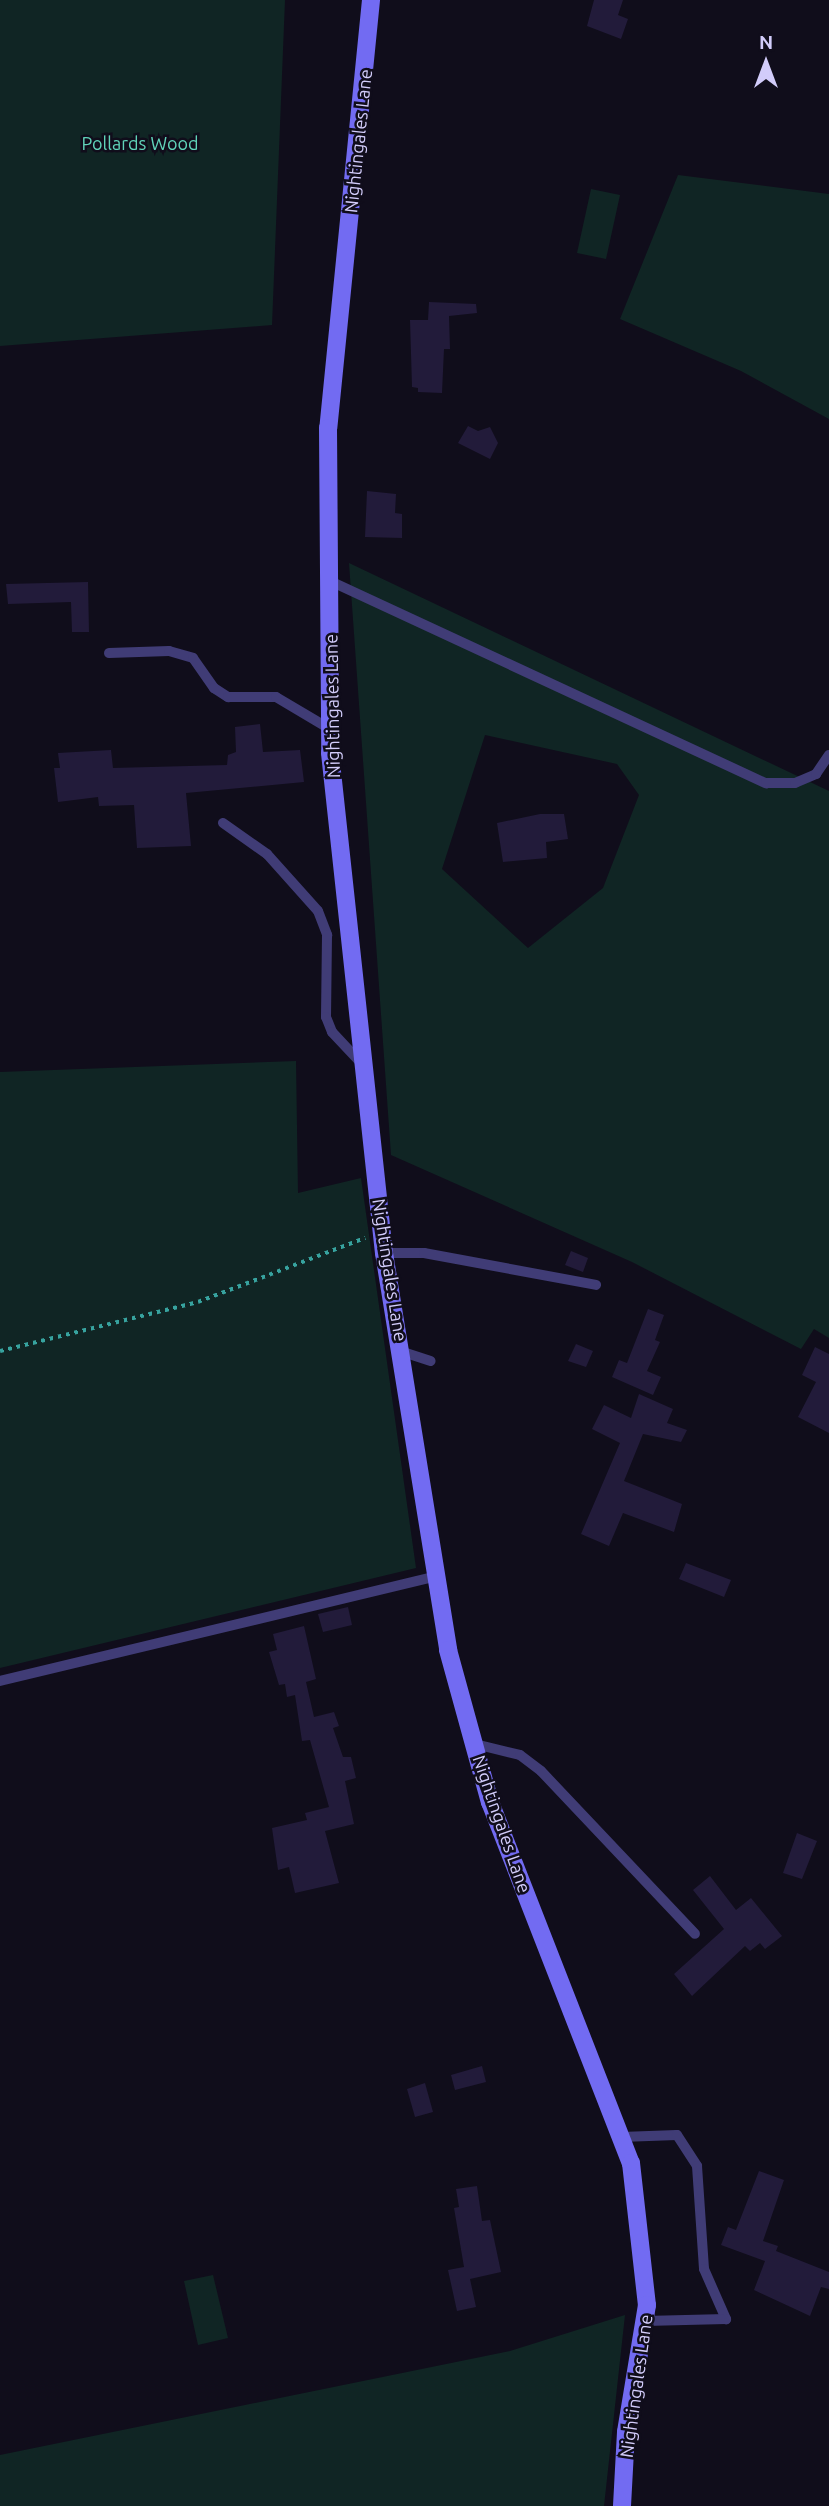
<!DOCTYPE html>
<style>
body{margin:0}
#map{position:relative;width:829px;height:2506px;overflow:hidden;background:#100d1b;font-family:Ubuntu,sans-serif}
div>[style]{position:absolute}
.green>*{inset:0;background:#102524}
.building>*{inset:0;background:#221b3a}
.path>*{height:3.5px;margin-top:-1.75px;transform-origin:0;background:repeating-linear-gradient(90deg,#37a39f 0 3.5px,transparent 0 8.5px)}
.service>*{height:10px;margin:-5px;padding:0 5px;transform-origin:5px;border-radius:5px;background:#403c76}
.secondary>*{height:18px;margin:-9px;padding:0 9px;transform-origin:9px;border-radius:9px;background:#726bf2}
span{translate:-50% -50%;white-space:nowrap;text-align:center;line-height:1.15;-webkit-text-stroke:5px #100d1b;paint-order:stroke}
.street-label{font-size:18px;color:#d2ccfa}
.park-label{font-size:18px;color:#60d3b9}
.north{position:absolute;left:731px;top:28px;width:70px;height:70px;-webkit-text-stroke:5px #100d1b;paint-order:stroke;rotate:0deg;font-size:19px;font-weight:700;line-height:28px;text-align:center;color:#d2ccfa}
.north::after{content:'';display:block;margin:auto;width:24px;height:32px;background:#d2ccfa;clip-path:polygon(50% 0,100% 100%,50% 72%,0 100%)}
</style>
<div id="map">
<div class="green">
<i style="clip-path:polygon(0 0,285px 0,272px 325px,0 346px)"></i>
<i style="clip-path:polygon(678px 175px,829px 194px,829px 419px,741px 371px,620px 319px)"></i>
<i style="clip-path:polygon(591px 189px,620px 195px,606px 259px,577px 253px)"></i>
<i style="clip-path:polygon(evenodd,349px 563px,829px 791px,829px 1338px,814px 1329px,801px 1349px,632px 1262px,391px 1155px,349px 563px,485px 735px,617px 764px,639px 795px,603px 888px,528px 948px,442px 869px,485px 735px)"></i>
<i style="clip-path:polygon(296px 1061px,298px 1193px,361px 1178px,416px 1568px,0 1668px,0 1072px)"></i>
<i style="clip-path:polygon(213px 2275px,228px 2338px,198px 2345px,184px 2281px)"></i>
<i style="clip-path:polygon(625px 2315px,604px 2506px,0 2506px,0 2455px,510px 2351px)"></i>
</div>
<div class="building">
<i style="clip-path:polygon(594px 0,623px 0,618px 15px,628px 19px,621px 39px,587px 26px)"></i>
<i style="clip-path:polygon(429px 302px,476px 304px,477px 313px,449px 316px,450px 349px,444px 349px,442px 393px,418px 392px,418px 388px,412px 387px,410px 320px,428px 320px)"></i>
<i style="clip-path:polygon(468px 426px,478px 431px,490px 427px,498px 443px,490px 459px,458px 443px)"></i>
<i style="clip-path:polygon(367px 491px,396px 494px,395px 513px,402px 514px,402px 538px,365px 537px)"></i>
<i style="clip-path:polygon(88px 582px,89px 632px,72px 632px,71px 602px,8px 604px,6px 584px)"></i>
<i style="clip-path:polygon(260px 724px,263px 752px,300px 750px,304px 782px,186px 793px,191px 846px,137px 848px,134px 805px,99px 806px,98px 797px,58px 802px,54px 768px,60px 768px,58px 753px,111px 750px,113px 768px,227px 765px,228px 755px,236px 752px,235px 727px)"></i>
<i style="clip-path:polygon(540px 814px,564px 814px,568px 839px,546px 842px,547px 858px,503px 862px,497px 823px)"></i>
<i style="clip-path:polygon(571px 1251px,588px 1258px,583px 1272px,565px 1265px)"></i>
<i style="clip-path:polygon(648px 1309px,664px 1315px,655px 1340px,660px 1342px,647px 1371px,661px 1377px,653px 1395px,612px 1377px,619px 1360px,627px 1363px)"></i>
<i style="clip-path:polygon(576px 1344px,593px 1351px,586px 1367px,568px 1361px)"></i>
<i style="clip-path:polygon(815px 1347px,829px 1354px,829px 1433px,798px 1417px,816px 1382px,802px 1375px)"></i>
<i style="clip-path:polygon(639px 1394px,673px 1409px,667px 1423px,687px 1430px,681px 1442px,643px 1434px,624px 1481px,682px 1504px,674px 1532px,623px 1513px,609px 1546px,581px 1534px,620px 1443px,592px 1429px,604px 1405px,631px 1418px)"></i>
<i style="clip-path:polygon(686px 1563px,731px 1580px,724px 1597px,679px 1579px)"></i>
<i style="clip-path:polygon(348px 1607px,352px 1625px,323px 1632px,318px 1614px)"></i>
<i style="clip-path:polygon(304px 1626px,316px 1679px,306px 1682px,314px 1717px,334px 1712px,339px 1726px,333px 1728px,343px 1757px,351px 1757px,356px 1778px,345px 1781px,354px 1824px,325px 1831px,339px 1883px,295px 1893px,289px 1867px,278px 1870px,272px 1828px,307px 1820px,305px 1813px,329px 1807px,310px 1740px,302px 1741px,295px 1695px,287px 1697px,285px 1684px,279px 1685px,269px 1652px,277px 1650px,273px 1634px)"></i>
<i style="clip-path:polygon(797px 1833px,817px 1841px,802px 1879px,783px 1873px)"></i>
<i style="clip-path:polygon(710px 1876px,736px 1910px,751px 1898px,782px 1936px,765px 1949px,760px 1943px,750px 1951px,745px 1946px,692px 1996px,674px 1974px,724px 1929px,693px 1890px)"></i>
<i style="clip-path:polygon(482px 2066px,486px 2082px,455px 2090px,451px 2075px)"></i>
<i style="clip-path:polygon(425px 2083px,433px 2112px,415px 2117px,407px 2089px)"></i>
<i style="clip-path:polygon(759px 2171px,784px 2180px,763px 2241px,778px 2246px,776px 2251px,829px 2272px,829px 2289px,821px 2287px,810px 2316px,754px 2290px,765px 2261px,721px 2245px,728px 2227px,736px 2230px)"></i>
<i style="clip-path:polygon(477px 2186px,482px 2221px,490px 2220px,501px 2272px,470px 2279px,476px 2307px,457px 2311px,448px 2270px,464px 2267px,454px 2208px,459px 2207px,456px 2189px)"></i>
</div>
<div class="path">
<i style="left:0;top:1351px;width:204px;rotate:-13.9deg"></i>
<i style="left:198px;top:1302px;width:179px;rotate:-21deg"></i>
</div>
<div class="service">
<i style="left:330px;top:581px;width:481px;rotate:24.9deg"></i>
<i style="left:766px;top:783px;width:29px"></i>
<i style="left:795px;top:783px;width:23px;rotate:-23deg"></i>
<i style="left:816px;top:774px;width:23px;rotate:-56deg"></i>
<i style="left:109px;top:653px;width:60px;rotate:-1.9deg"></i>
<i style="left:169px;top:651px;width:25px;rotate:16deg"></i>
<i style="left:193px;top:658px;width:37px;rotate:55deg"></i>
<i style="left:214px;top:688px;width:17px;rotate:33deg"></i>
<i style="left:228px;top:697px;width:48px"></i>
<i style="left:276px;top:697px;width:63px;rotate:30.7deg"></i>
<i style="left:223px;top:823px;width:54px;rotate:35.2deg"></i>
<i style="left:267px;top:854px;width:76px;rotate:48.2deg"></i>
<i style="left:318px;top:911px;width:26px;rotate:69deg"></i>
<i style="left:327px;top:935px;width:82px;rotate:90.7deg"></i>
<i style="left:326px;top:1017px;width:16px;rotate:68deg"></i>
<i style="left:332px;top:1032px;width:42px;rotate:46.9deg"></i>
<i style="left:384px;top:1253px;width:40px"></i>
<i style="left:424px;top:1253px;width:175px;rotate:10.5deg"></i>
<i style="left:403px;top:1352px;width:29px;rotate:18deg"></i>
<i style="left:0;top:1681px;width:446px;rotate:-13.5deg"></i>
<i style="left:475px;top:1744px;width:46px;rotate:13.7deg"></i>
<i style="left:520px;top:1755px;width:26px;rotate:37deg"></i>
<i style="left:541px;top:1771px;width:224px;rotate:46.6deg"></i>
<i style="left:621px;top:2137px;width:56px;rotate:-2deg"></i>
<i style="left:677px;top:2135px;width:37px;rotate:57deg"></i>
<i style="left:697px;top:2166px;width:103px;rotate:86.1deg"></i>
<i style="left:704px;top:2269px;width:55px;rotate:66.3deg"></i>
<i style="left:726px;top:2319px;width:81px;rotate:178.6deg"></i>
</div>
<div class="secondary">
<i style="left:371px;top:0;width:430px;rotate:95.7deg"></i>
<i style="left:328px;top:428px;width:325px;rotate:89.6deg"></i>
<i style="left:330px;top:753px;width:503px;rotate:83.84deg"></i>
<i style="left:384px;top:1253px;width:402px;rotate:80.8deg"></i>
<i style="left:448px;top:1650px;width:158px;rotate:74.6deg"></i>
<i style="left:490px;top:1802px;width:388px;rotate:68.7deg"></i>
<i style="left:631px;top:2163px;width:143px;rotate:83.6deg"></i>
<i style="left:647px;top:2305px;width:129px;rotate:99.4deg"></i>
<i style="left:626px;top:2432px;width:74px;rotate:93.1deg"></i>
</div>
<div class="street-label">
<span style="left:358px;top:141px;rotate:-84deg">Nightingales Lane</span>
<span style="left:332px;top:706px;rotate:-91deg">Nightingales Lane</span>
<span style="left:390px;top:1270px;rotate:81deg">Nightingales Lane</span>
<span style="left:502px;top:1824px;rotate:71deg">Nightingales Lane</span>
<span style="left:636px;top:2386px;rotate:-82deg">Nightingales Lane</span>
</div>
<div class="park-label">
<span style="left:140px;top:143px">Pollards Wood</span>
</div>
<div class="north">N</div>
</div>
